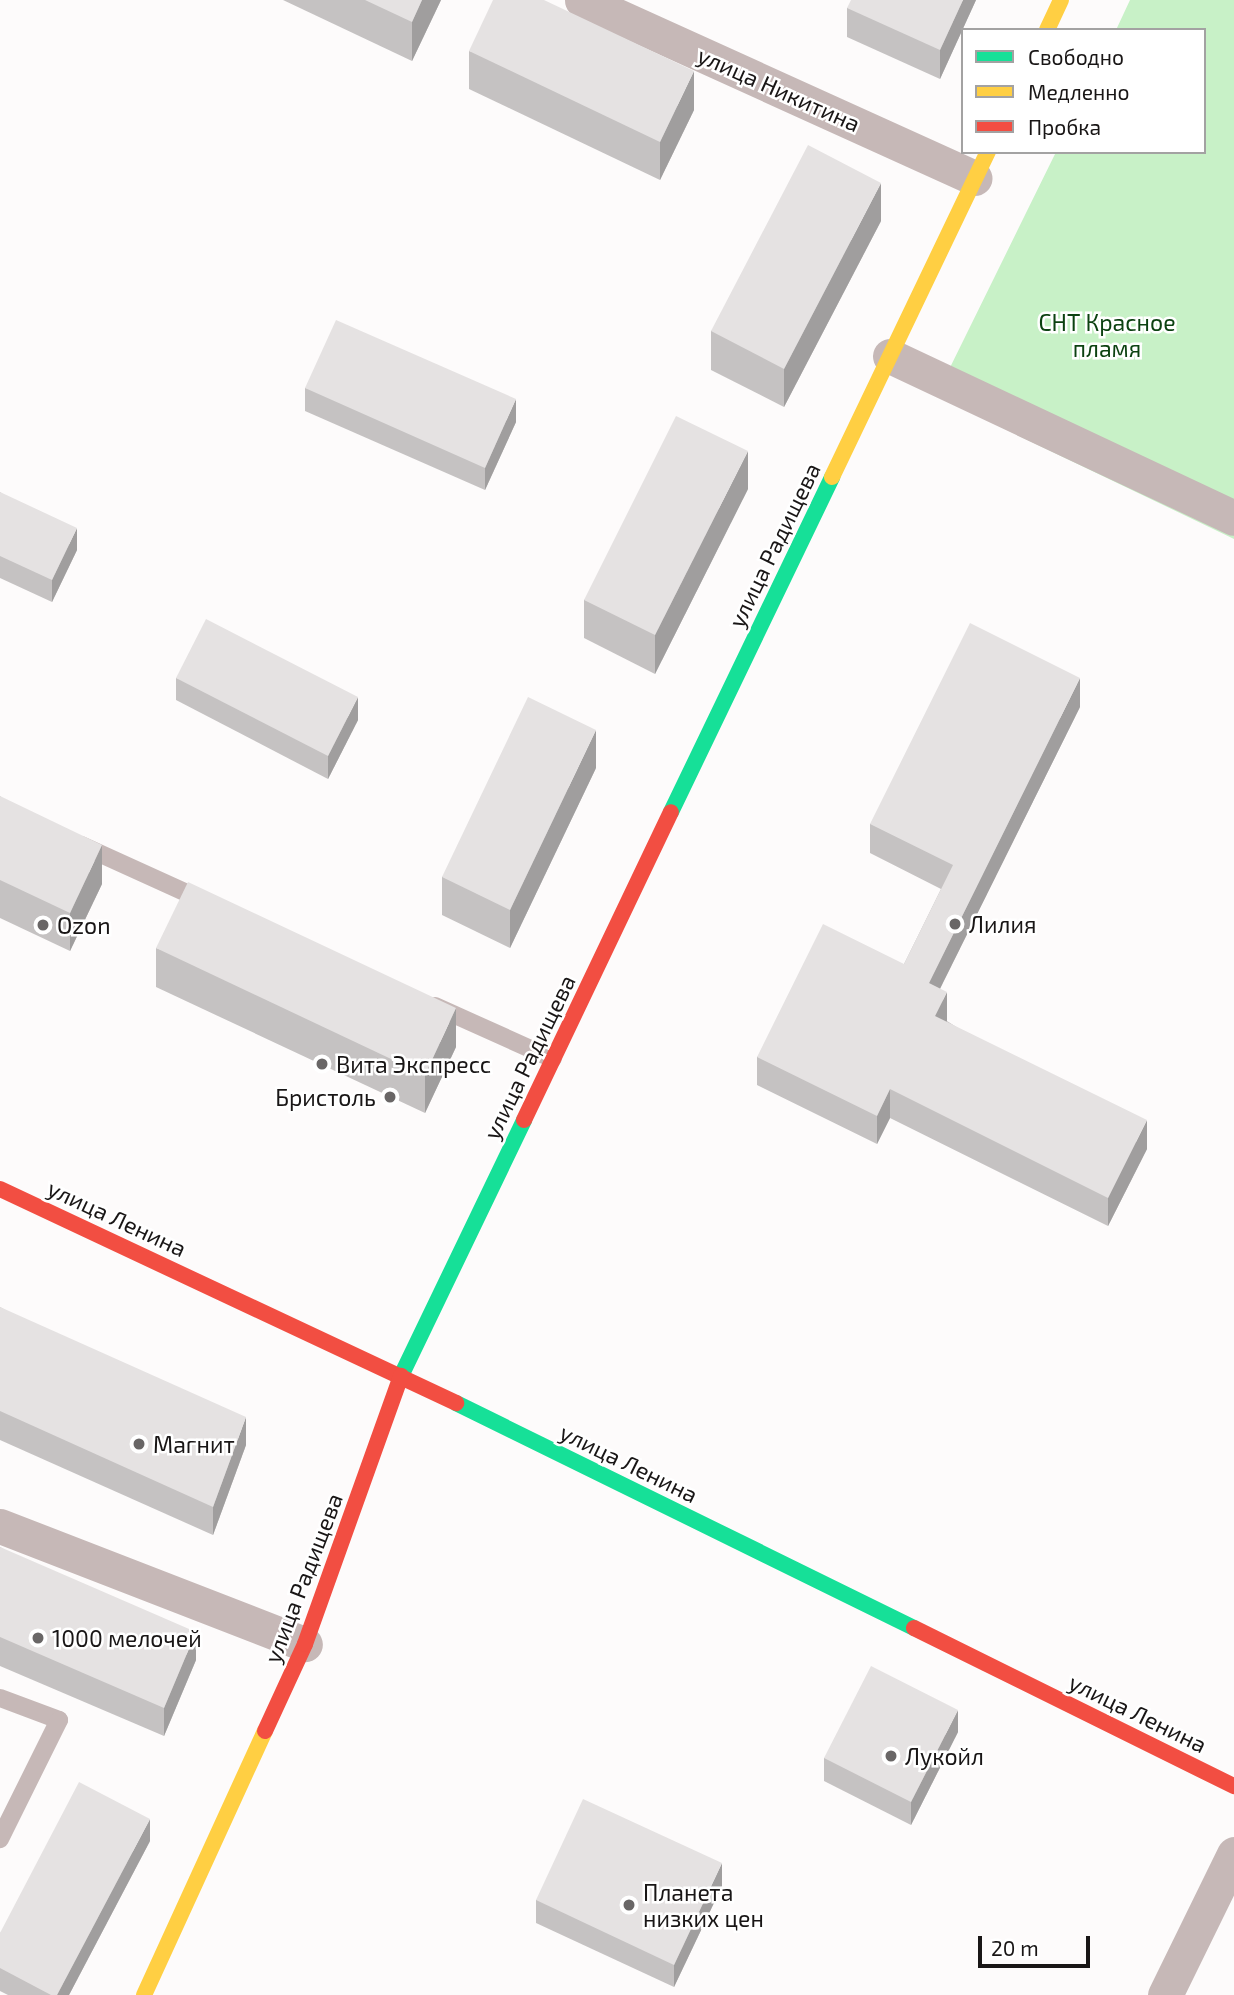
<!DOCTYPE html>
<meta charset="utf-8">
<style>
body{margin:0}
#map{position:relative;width:1234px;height:1995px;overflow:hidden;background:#fdfbfb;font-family:"Exo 2",sans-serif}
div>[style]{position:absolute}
.green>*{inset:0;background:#c8f1c7}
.lane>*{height:18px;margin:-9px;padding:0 9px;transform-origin:9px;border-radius:9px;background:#c6b8b7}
.street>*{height:35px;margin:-17.5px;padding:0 17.5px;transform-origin:17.5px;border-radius:17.5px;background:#c6b8b7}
.fast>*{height:16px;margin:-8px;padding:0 8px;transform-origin:8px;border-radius:8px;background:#16e098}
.slow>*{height:16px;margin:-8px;padding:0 8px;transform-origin:8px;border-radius:8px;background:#ffcf43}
.jam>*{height:16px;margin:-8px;padding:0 8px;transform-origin:8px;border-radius:8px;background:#f24e42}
.wall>*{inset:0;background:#c5c2c2}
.shaded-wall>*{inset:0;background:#a09e9e}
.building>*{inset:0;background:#e5e2e2}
.dots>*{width:19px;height:19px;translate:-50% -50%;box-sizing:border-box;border:4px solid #fff;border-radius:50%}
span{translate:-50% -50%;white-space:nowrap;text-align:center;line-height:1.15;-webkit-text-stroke:5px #fff;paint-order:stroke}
.street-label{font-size:23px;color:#191616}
.park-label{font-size:23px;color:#0c4211}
.poi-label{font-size:23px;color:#191616}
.left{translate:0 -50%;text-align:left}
.right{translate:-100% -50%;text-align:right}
.legend{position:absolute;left:961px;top:28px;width:245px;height:126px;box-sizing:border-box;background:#fff;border:2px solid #a3a2a2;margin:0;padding:9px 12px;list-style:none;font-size:21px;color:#191616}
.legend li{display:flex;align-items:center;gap:14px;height:35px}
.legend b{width:35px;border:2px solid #a3a2a2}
.scale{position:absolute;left:978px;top:1936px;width:112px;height:32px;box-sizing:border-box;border:4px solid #191616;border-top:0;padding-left:9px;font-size:21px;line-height:24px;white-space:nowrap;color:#191616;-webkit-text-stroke:5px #fff;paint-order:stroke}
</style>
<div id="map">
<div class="green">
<i style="clip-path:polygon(1130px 0,1234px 0,1234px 539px,936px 396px,1056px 152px,1204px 152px,1204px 30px,1116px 30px)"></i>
</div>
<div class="lane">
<i style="left:81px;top:845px;width:133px;rotate:24.4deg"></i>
<i style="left:435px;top:1006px;width:129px;rotate:24.2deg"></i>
<i style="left:0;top:1698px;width:63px;rotate:20.4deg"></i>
<i style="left:59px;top:1720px;width:133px;rotate:116.4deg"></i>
</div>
<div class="street">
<i style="left:582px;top:0;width:431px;rotate:24.4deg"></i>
<i style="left:890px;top:356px;width:380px;rotate:25.2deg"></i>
<i style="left:0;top:1526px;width:327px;rotate:21.2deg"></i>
<i style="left:1165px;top:1995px;width:157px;rotate:-63.9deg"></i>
</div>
<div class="fast">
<i style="left:671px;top:812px;width:372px;rotate:-64.3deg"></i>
<i style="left:401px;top:1376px;width:284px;rotate:-64.3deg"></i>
<i style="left:456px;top:1403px;width:510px;rotate:26.16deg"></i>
</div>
<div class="slow">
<i style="left:1047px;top:30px;width:33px;rotate:-65deg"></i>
<i style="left:832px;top:477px;width:361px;rotate:-64.4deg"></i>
<i style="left:144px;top:1995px;width:290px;rotate:-65.4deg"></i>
</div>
<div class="jam">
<i style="left:524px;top:1120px;width:341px;rotate:-64.5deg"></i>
<i style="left:0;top:1189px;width:504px;rotate:25.14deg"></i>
<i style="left:914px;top:1628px;width:357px;rotate:26.3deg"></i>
<i style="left:265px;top:1731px;width:96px;rotate:-65.3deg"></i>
<i style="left:305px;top:1644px;width:285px;rotate:-70.3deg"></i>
</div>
<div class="wall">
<i style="clip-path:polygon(283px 0,441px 0,412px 61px)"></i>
<i style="clip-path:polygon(976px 0,940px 79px,847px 37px,847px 8px)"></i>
<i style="clip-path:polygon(469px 51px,694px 110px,660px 180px,469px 89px)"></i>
<i style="clip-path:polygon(881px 221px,784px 407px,711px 370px,711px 331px)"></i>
<i style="clip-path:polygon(305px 388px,516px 422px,485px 490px,305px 411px)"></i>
<i style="clip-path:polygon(748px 489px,655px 674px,584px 638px,584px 600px)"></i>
<i style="clip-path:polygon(0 492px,77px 550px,52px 602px,0 578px)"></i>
<i style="clip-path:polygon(176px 678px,358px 720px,328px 779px,176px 700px)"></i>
<i style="clip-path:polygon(1080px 707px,940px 988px,947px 1021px,1147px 1149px,1108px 1226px,890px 1118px,877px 1144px,757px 1085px,757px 1057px,904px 964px,941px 889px,870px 853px,870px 824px)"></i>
<i style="clip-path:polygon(596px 768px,510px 948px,442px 915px,442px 877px)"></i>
<i style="clip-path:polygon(0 796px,102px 884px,70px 951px,0 918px)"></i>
<i style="clip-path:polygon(156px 948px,456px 1047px,425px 1113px,156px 987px)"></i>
<i style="clip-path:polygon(0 1307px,246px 1445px,213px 1535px,0 1440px)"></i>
<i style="clip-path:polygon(0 1547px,196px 1660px,164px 1736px,0 1666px)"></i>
<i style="clip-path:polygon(958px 1732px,911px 1825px,824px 1781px,824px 1758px)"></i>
<i style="clip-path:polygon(150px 1841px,69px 1995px,8px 1995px,0 1991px,0 1933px)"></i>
<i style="clip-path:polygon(722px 1886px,674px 1987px,536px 1923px,536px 1900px)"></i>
</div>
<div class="shaded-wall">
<i style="clip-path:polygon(422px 0,441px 0,412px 61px,412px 22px)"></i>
<i style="clip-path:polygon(963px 0,976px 0,940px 79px,940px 50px)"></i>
<i style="clip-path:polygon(694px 71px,694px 110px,660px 180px,660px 142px)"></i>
<i style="clip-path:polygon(881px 183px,881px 221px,784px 407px,784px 369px)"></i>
<i style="clip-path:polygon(516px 399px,516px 422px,485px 490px,485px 468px)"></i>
<i style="clip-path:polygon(748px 451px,748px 489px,655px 674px,655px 635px)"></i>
<i style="clip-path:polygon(77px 528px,77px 550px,52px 602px,52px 580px)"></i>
<i style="clip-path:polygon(1080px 678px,1080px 707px,929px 1011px,929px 983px)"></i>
<i style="clip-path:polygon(358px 697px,358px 720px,328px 779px,328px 756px)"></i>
<i style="clip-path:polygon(596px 730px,596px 768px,510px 948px,510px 910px)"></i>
<i style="clip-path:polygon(102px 845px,102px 884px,70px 951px,70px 913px)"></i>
<i style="clip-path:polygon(947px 992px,947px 1021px,935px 1045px,935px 1016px)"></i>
<i style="clip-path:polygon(456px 1008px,456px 1047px,425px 1113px,425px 1075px)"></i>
<i style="clip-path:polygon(890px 1089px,890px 1118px,877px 1144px,877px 1116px)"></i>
<i style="clip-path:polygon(1147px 1120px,1147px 1149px,1108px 1226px,1108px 1198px)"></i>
<i style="clip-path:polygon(246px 1417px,246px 1445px,213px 1535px,213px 1507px)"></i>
<i style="clip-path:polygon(196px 1632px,196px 1660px,164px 1736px,164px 1708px)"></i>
<i style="clip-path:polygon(958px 1710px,958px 1732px,911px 1825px,911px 1802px)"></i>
<i style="clip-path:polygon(150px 1819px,150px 1841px,69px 1995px,57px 1995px)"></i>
<i style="clip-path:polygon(722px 1863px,722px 1886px,674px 1987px,674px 1965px)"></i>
</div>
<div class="building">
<i style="clip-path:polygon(365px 0,422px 0,412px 22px)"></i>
<i style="clip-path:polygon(493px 0,544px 0,694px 71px,660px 142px,469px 51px)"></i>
<i style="clip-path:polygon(851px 0,963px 0,940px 50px,847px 8px)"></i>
<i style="clip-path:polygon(808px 145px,881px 183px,784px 369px,711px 331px)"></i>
<i style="clip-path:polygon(336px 320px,516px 399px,485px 468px,305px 388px)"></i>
<i style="clip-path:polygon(676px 416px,748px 451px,655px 635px,584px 600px)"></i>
<i style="clip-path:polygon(0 492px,77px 528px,52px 580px,0 556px)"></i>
<i style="clip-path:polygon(206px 619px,358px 697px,328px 756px,176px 678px)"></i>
<i style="clip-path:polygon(970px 623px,1080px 678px,929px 983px,947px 992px,935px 1016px,1147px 1120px,1108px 1198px,890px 1089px,877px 1116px,757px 1057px,823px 924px,904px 964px,953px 865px,870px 824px)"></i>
<i style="clip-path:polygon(528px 697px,596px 730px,510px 910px,442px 877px)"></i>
<i style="clip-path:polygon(0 796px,102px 845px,70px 913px,0 880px)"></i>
<i style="clip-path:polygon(188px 882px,456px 1008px,425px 1075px,156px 948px)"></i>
<i style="clip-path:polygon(0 1307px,246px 1417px,213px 1507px,0 1411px)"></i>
<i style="clip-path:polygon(0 1547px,196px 1632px,164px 1708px,0 1637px)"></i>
<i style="clip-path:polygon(871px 1666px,958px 1710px,911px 1802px,824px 1758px)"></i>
<i style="clip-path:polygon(79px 1782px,150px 1819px,57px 1995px,51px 1995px,0 1968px,0 1933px)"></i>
<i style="clip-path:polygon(583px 1799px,722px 1863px,674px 1965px,536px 1900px)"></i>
</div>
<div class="dots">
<i style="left:955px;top:924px;background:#696666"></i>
<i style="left:43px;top:925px;background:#696666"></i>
<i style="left:322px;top:1064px;background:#696666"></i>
<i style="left:390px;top:1097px;background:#696666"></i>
<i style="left:139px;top:1444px;background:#696666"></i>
<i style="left:38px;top:1638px;background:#696666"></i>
<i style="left:891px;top:1756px;background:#696666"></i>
<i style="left:629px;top:1905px;background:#696666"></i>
</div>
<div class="street-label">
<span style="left:779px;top:89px;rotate:24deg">улица Никитина</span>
<span style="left:774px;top:545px;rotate:-64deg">улица Радищева</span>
<span style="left:529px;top:1057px;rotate:-64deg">улица Радищева</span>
<span style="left:117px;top:1218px;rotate:25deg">улица Ленина</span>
<span style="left:629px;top:1463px;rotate:26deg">улица Ленина</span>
<span style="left:303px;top:1578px;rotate:-69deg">улица Радищева</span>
<span style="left:1138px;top:1713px;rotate:26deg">улица Ленина</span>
</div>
<div class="park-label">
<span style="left:1107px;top:335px">СНТ Красное<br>пламя</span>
</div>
<div class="poi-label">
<span class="left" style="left:969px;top:924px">Лилия</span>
<span class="left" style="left:57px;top:925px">Ozon</span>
<span class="left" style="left:336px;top:1064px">Вита Экспресс</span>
<span class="right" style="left:376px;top:1097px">Бристоль</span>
<span class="left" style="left:153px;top:1444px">Магнит</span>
<span class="left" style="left:52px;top:1638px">1000 мелочей</span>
<span class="left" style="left:905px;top:1756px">Лукойл</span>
<span class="left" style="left:643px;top:1905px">Планета<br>низких цен</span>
</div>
<ul class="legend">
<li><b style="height:9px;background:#16e098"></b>Свободно</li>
<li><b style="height:9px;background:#ffcf43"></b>Медленно</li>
<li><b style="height:9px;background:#f24e42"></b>Пробка</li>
</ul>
<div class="scale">20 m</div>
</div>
